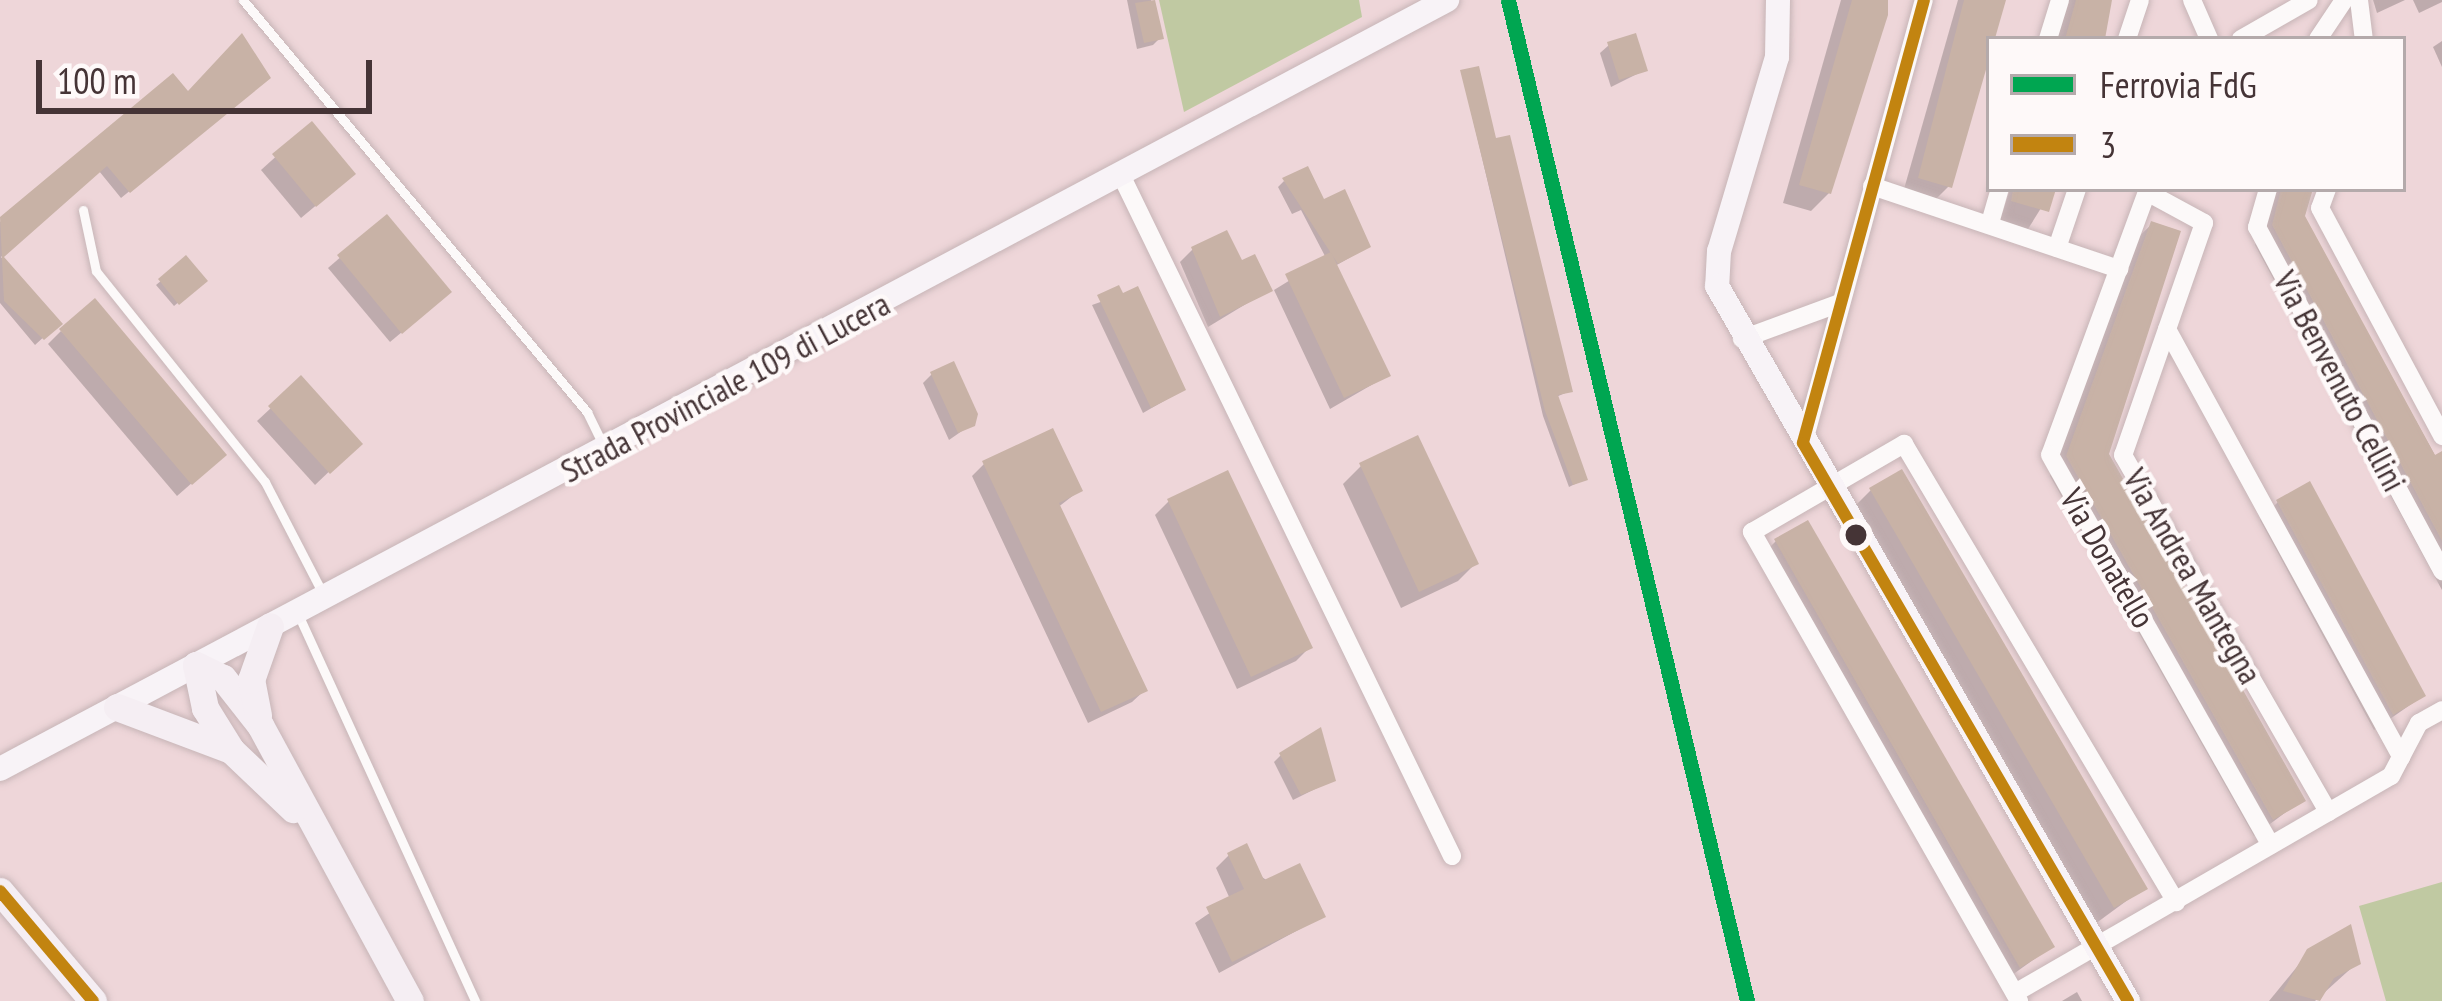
<!DOCTYPE html>
<style>
body{margin:0}
#map{position:relative;width:2442px;height:1001px;overflow:hidden;background:#eed6d9;font-family:"PT Sans Narrow",sans-serif}
div>[style]{position:absolute}
.green>*{inset:0;background:#c0c9a2}
.shadow>*{inset:0;background:#0003}
.building>*{inset:0;background:#c8b2a6}
.roads{filter:drop-shadow(0 0 3px #c7b5b7) drop-shadow(0 0 3px #c7b5b7)}
.lane>*{height:9px;margin:-4.5px;padding:0 4.5px;transform-origin:4.5px;border-radius:4.5px;background:#fcf9f9}
.street>*{height:18px;margin:-9px;padding:0 9px;transform-origin:9px;border-radius:9px;background:#fcf9f9}
.secondary>*{height:24px;margin:-12px;padding:0 12px;transform-origin:12px;border-radius:12px;background:#f8f3f7}
.primary>*{height:27px;margin:-13.5px;padding:0 13.5px;transform-origin:13.5px;border-radius:13.5px;background:#f5eef3}
.bus-1>*{height:12px;margin:-6px;padding:0 6px;transform-origin:6px;border-radius:6px;background:#c28410}
.rail-1>*{height:15px;margin:-7.5px;padding:0 7.5px;transform-origin:7.5px;border-radius:7.5px;background:#00a651}
.dots>*{width:33px;height:33px;translate:-50% -50%;box-sizing:border-box;border:6px solid #fef9f9;border-radius:50%}
span{translate:-50% -50%;white-space:nowrap;text-align:center;line-height:1.15;-webkit-text-stroke:9px #fef9f9;paint-order:stroke}
.street-label{font-size:33px;color:#453436}
.legend{position:absolute;left:1986px;top:36px;width:420px;height:156px;box-sizing:border-box;background:#fef9f9;border:3px solid #b4aaab;margin:0;padding:15px 21px;list-style:none;font-size:36px;color:#453436}
.legend li{display:flex;align-items:center;gap:24px;height:60px}
.legend b{width:60px;border:3px solid #b4aaab}
.scale{position:absolute;left:36px;top:60px;width:336px;height:54px;box-sizing:border-box;border:6px solid #453436;border-top:0;padding-left:15px;font-size:36px;line-height:42px;white-space:nowrap;color:#453436;-webkit-text-stroke:9px #fef9f9;paint-order:stroke}
</style>
<div id="map">
<div class="green">
<i style="clip-path:polygon(1159px 0,1359px 0,1362px 17px,1184px 112px)"></i>
<i style="clip-path:polygon(2442px 882px,2442px 1001px,2386px 1001px,2359px 906px)"></i>
</div>
<div class="shadow">
<i style="clip-path:polygon(1127px 0,1151px 0,1160px 38px,1153px 45px,1137px 49px)"></i>
<i style="clip-path:polygon(1841px 0,1887px 0,1829px 193px,1811px 211px,1783px 203px)"></i>
<i style="clip-path:polygon(1958px 0,2002px 0,1949px 186px,1931px 204px,1902px 196px)"></i>
<i style="clip-path:polygon(2065px 0,2109px 0,2097px 39px,2053px 39px)"></i>
<i style="clip-path:polygon(2373px 0,2405px 0,2377px 13px)"></i>
<i style="clip-path:polygon(2413px 0,2442px 0,2442px 2px,2419px 13px)"></i>
<i style="clip-path:polygon(2442px 41px,2442px 67px,2433px 47px)"></i>
<i style="clip-path:polygon(1609px 45px,1645px 70px,1611px 87px,1600px 53px)"></i>
<i style="clip-path:polygon(1462px 73px,1494px 142px,1570px 391px,1556px 397px,1585px 479px,1569px 487px,1543px 416px)"></i>
<i style="clip-path:polygon(172px 77px,187px 95px,260px 85px,121px 198px,99px 171px,1px 257px,59px 323px,35px 345px,0 303px,0 222px)"></i>
<i style="clip-path:polygon(311px 125px,338px 187px,301px 218px,261px 170px)"></i>
<i style="clip-path:polygon(1284px 181px,1323px 203px,1368px 247px,1335px 266px,1387px 376px,1330px 409px,1274px 290px,1326px 258px,1301px 210px,1292px 214px,1278px 187px)"></i>
<i style="clip-path:polygon(2010px 189px,2053px 189px,2028px 229px,2000px 221px)"></i>
<i style="clip-path:polygon(2270px 189px,2310px 189px,2302px 216px,2442px 468px,2442px 590px,2255px 245px)"></i>
<i style="clip-path:polygon(386px 218px,438px 302px,390px 342px,328px 268px)"></i>
<i style="clip-path:polygon(2152px 224px,2105px 454px,2302px 800px,2254px 836px,2050px 476px,2133px 242px)"></i>
<i style="clip-path:polygon(1193px 249px,1269px 290px,1208px 327px,1180px 262px)"></i>
<i style="clip-path:polygon(186px 260px,204px 281px,174px 306px,156px 285px)"></i>
<i style="clip-path:polygon(1137px 289px,1183px 390px,1143px 413px,1092px 305px)"></i>
<i style="clip-path:polygon(61px 331px,209px 468px,177px 496px,48px 344px)"></i>
<i style="clip-path:polygon(932px 374px,972px 424px,949px 440px,923px 383px)"></i>
<i style="clip-path:polygon(301px 380px,359px 443px,315px 485px,257px 421px)"></i>
<i style="clip-path:polygon(984px 464px,1079px 491px,1057px 508px,1145px 690px,1132px 702px,1088px 723px,972px 476px)"></i>
<i style="clip-path:polygon(1361px 466px,1476px 563px,1458px 581px,1401px 608px,1343px 484px)"></i>
<i style="clip-path:polygon(1871px 490px,2144px 888px,2095px 924px,1853px 508px)"></i>
<i style="clip-path:polygon(1169px 501px,1309px 648px,1296px 661px,1237px 689px,1155px 515px)"></i>
<i style="clip-path:polygon(2278px 502px,2423px 696px,2374px 730px,2260px 520px)"></i>
<i style="clip-path:polygon(1776px 541px,2051px 947px,2001px 983px,1758px 559px)"></i>
<i style="clip-path:polygon(1281px 755px,1333px 780px,1293px 800px,1274px 762px)"></i>
<i style="clip-path:polygon(1229px 855px,1322px 917px,1219px 973px,1195px 923px,1230px 899px,1216px 868px)"></i>
<i style="clip-path:polygon(2314px 946px,2357px 963px,2315px 1001px,2269px 1001px)"></i>
<i style="clip-path:polygon(2077px 992px,2082px 1001px,2062px 1001px)"></i>
</div>
<div class="building">
<i style="clip-path:polygon(1155px 0,1164px 39px,1144px 43px,1135px 3px)"></i>
<i style="clip-path:polygon(1852px 0,1888px 0,1888px 15px,1831px 194px,1799px 185px)"></i>
<i style="clip-path:polygon(1964px 0,2006px 0,1952px 188px,1918px 178px)"></i>
<i style="clip-path:polygon(2076px 0,2112px 0,2105px 39px,2065px 39px)"></i>
<i style="clip-path:polygon(242px 33px,271px 78px,130px 193px,107px 166px,4px 257px,63px 324px,44px 340px,4px 301px,0 217px,173px 73px,188px 91px)"></i>
<i style="clip-path:polygon(1636px 33px,1648px 71px,1619px 80px,1607px 42px)"></i>
<i style="clip-path:polygon(1479px 66px,1496px 138px,1510px 135px,1573px 392px,1558px 395px,1588px 480px,1573px 485px,1545px 411px,1460px 70px)"></i>
<i style="clip-path:polygon(312px 121px,356px 174px,316px 207px,272px 154px)"></i>
<i style="clip-path:polygon(1308px 166px,1324px 199px,1345px 189px,1371px 247px,1338px 264px,1282px 178px)"></i>
<i style="clip-path:polygon(2013px 189px,2056px 189px,2049px 212px,2011px 201px)"></i>
<i style="clip-path:polygon(2281px 189px,2313px 189px,2305px 216px,2435px 455px,2442px 451px,2442px 541px,2272px 225px)"></i>
<i style="clip-path:polygon(387px 214px,452px 292px,402px 334px,337px 255px)"></i>
<i style="clip-path:polygon(2151px 221px,2181px 231px,2109px 454px,2306px 801px,2273px 820px,2066px 456px)"></i>
<i style="clip-path:polygon(1227px 230px,1242px 260px,1255px 254px,1273px 291px,1220px 317px,1191px 247px)"></i>
<i style="clip-path:polygon(1331px 252px,1391px 376px,1344px 398px,1285px 274px)"></i>
<i style="clip-path:polygon(186px 255px,208px 281px,179px 305px,158px 279px)"></i>
<i style="clip-path:polygon(1119px 285px,1123px 293px,1138px 286px,1186px 390px,1151px 408px,1097px 295px)"></i>
<i style="clip-path:polygon(95px 298px,227px 455px,192px 485px,59px 329px)"></i>
<i style="clip-path:polygon(954px 361px,978px 414px,975px 426px,958px 433px,930px 372px)"></i>
<i style="clip-path:polygon(301px 375px,363px 444px,330px 474px,268px 406px)"></i>
<i style="clip-path:polygon(1053px 428px,1083px 491px,1059px 503px,1148px 691px,1101px 712px,982px 461px)"></i>
<i style="clip-path:polygon(1418px 435px,1479px 564px,1419px 592px,1359px 463px)"></i>
<i style="clip-path:polygon(1902px 469px,2148px 889px,2114px 908px,1869px 488px)"></i>
<i style="clip-path:polygon(1228px 470px,1313px 648px,1251px 677px,1167px 499px)"></i>
<i style="clip-path:polygon(2310px 481px,2426px 696px,2393px 715px,2276px 500px)"></i>
<i style="clip-path:polygon(1808px 520px,2055px 947px,2020px 968px,1774px 539px)"></i>
<i style="clip-path:polygon(1321px 727px,1336px 781px,1301px 795px,1279px 753px)"></i>
<i style="clip-path:polygon(1247px 843px,1264px 880px,1300px 863px,1326px 917px,1232px 962px,1206px 907px,1244px 889px,1227px 853px)"></i>
<i style="clip-path:polygon(2351px 924px,2361px 964px,2334px 978px,2320px 1001px,2283px 991px,2307px 949px)"></i>
</div>
<div class="roads">
<div class="lane">
<i style="left:243px;top:0;width:537px;rotate:50.14deg"></i>
<i style="left:587px;top:412px;width:37px;rotate:64deg"></i>
<i style="left:83px;top:210px;width:62px;rotate:78deg"></i>
<i style="left:96px;top:271px;width:270px;rotate:51.3deg"></i>
<i style="left:265px;top:482px;width:124px;rotate:62.6deg"></i>
<i style="left:297px;top:612px;width:428px;rotate:65.4deg"></i>
</div>
<div class="street">
<i style="left:2192px;top:0;width:43px;rotate:66.4deg"></i>
<i style="left:2359px;top:0;width:39px;rotate:83deg"></i>
<i style="left:2048px;top:39px;width:41px;rotate:-72.9deg"></i>
<i style="left:2127px;top:39px;width:41px;rotate:-71.6deg"></i>
<i style="left:2241px;top:39px;width:78px;rotate:-29.8deg"></i>
<i style="left:2318px;top:39px;width:47px;rotate:-56.3deg"></i>
<i style="left:1122px;top:177px;width:755px;rotate:64.08deg"></i>
<i style="left:1872px;top:186px;width:261px;rotate:18.6deg"></i>
<i style="left:2148px;top:189px;width:283px;rotate:110.2deg"></i>
<i style="left:2050px;top:455px;width:448px;rotate:60.5deg"></i>
<i style="left:2268px;top:189px;width:40px;rotate:106deg"></i>
<i style="left:2257px;top:227px;width:391px;rotate:61.7deg"></i>
<i style="left:2327px;top:189px;width:20px;rotate:110deg"></i>
<i style="left:2320px;top:208px;width:259px;rotate:61.8deg"></i>
<i style="left:2147px;top:192px;width:65px;rotate:28.5deg"></i>
<i style="left:2204px;top:223px;width:246px;rotate:109.2deg"></i>
<i style="left:2123px;top:455px;width:412px;rotate:60.1deg"></i>
<i style="left:1990px;top:223px;width:35px;rotate:-74deg"></i>
<i style="left:2057px;top:248px;width:62px;rotate:-71.3deg"></i>
<i style="left:2167px;top:329px;width:488px;rotate:61.3deg"></i>
<i style="left:1742px;top:339px;width:104px;rotate:-20.2deg"></i>
<i style="left:1804px;top:441px;width:457px;rotate:-74.8deg"></i>
<i style="left:2015px;top:993px;width:434px;rotate:-30deg"></i>
<i style="left:2391px;top:776px;width:60px;rotate:-62.2deg"></i>
<i style="left:2419px;top:723px;width:26px;rotate:-29deg"></i>
<i style="left:2019px;top:1001px;width:540px;rotate:-119.65deg"></i>
<i style="left:1752px;top:532px;width:176px;rotate:-30.1deg"></i>
<i style="left:1904px;top:444px;width:533px;rotate:59.29deg"></i>
</div>
<div class="secondary">
<i style="left:1778px;top:0;width:57px;rotate:91deg"></i>
<i style="left:1777px;top:57px;width:202px;rotate:106.6deg"></i>
<i style="left:1719px;top:251px;width:35px;rotate:93deg"></i>
<i style="left:1717px;top:286px;width:825px;rotate:60.11deg"></i>
<i style="left:0;top:769px;width:1639px;rotate:-27.99deg"></i>
</div>
<div class="primary">
<i style="left:196px;top:665px;width:30px;rotate:26deg"></i>
<i style="left:223px;top:678px;width:60px;rotate:51.8deg"></i>
<i style="left:260px;top:725px;width:314px;rotate:61.5deg"></i>
<i style="left:196px;top:665px;width:44px;rotate:78.2deg"></i>
<i style="left:205px;top:708px;width:49px;rotate:58.2deg"></i>
<i style="left:231px;top:750px;width:86px;rotate:43.6deg"></i>
<i style="left:117px;top:707px;width:122px;rotate:20.7deg"></i>
<i style="left:258px;top:715px;width:36px;rotate:-101deg"></i>
<i style="left:251px;top:680px;width:57px;rotate:-70.6deg"></i>
<i style="left:0;top:891px;width:144px;rotate:49.8deg"></i>
</div>
</div>
<div class="bus-1">
<i style="left:1924px;top:0;width:459px;rotate:105.3deg"></i>
<i style="left:1803px;top:443px;width:646px;rotate:59.78deg"></i>
<i style="left:0;top:891px;width:144px;rotate:49.8deg"></i>
</div>
<div class="rail-1">
<i style="left:1508px;top:0;width:1029px;rotate:76.57deg"></i>
</div>
<div class="dots">
<i style="left:1856px;top:535px;background:#453436"></i>
</div>
<div class="street-label">
<span style="left:2340px;top:381px;rotate:62deg">Via Benvenuto Cellini</span>
<span style="left:725px;top:387px;rotate:-28deg">Strada Provinciale 109 di Lucera</span>
<span style="left:2108px;top:558px;rotate:60deg">Via Donatello</span>
<span style="left:2193px;top:576px;rotate:60deg">Via Andrea Mantegna</span>
</div>
<ul class="legend">
<li><b style="height:15px;background:#00a651"></b>Ferrovia FdG</li>
<li><b style="height:15px;background:#c28410"></b>3</li>
</ul>
<div class="scale">100 m</div>
</div>
